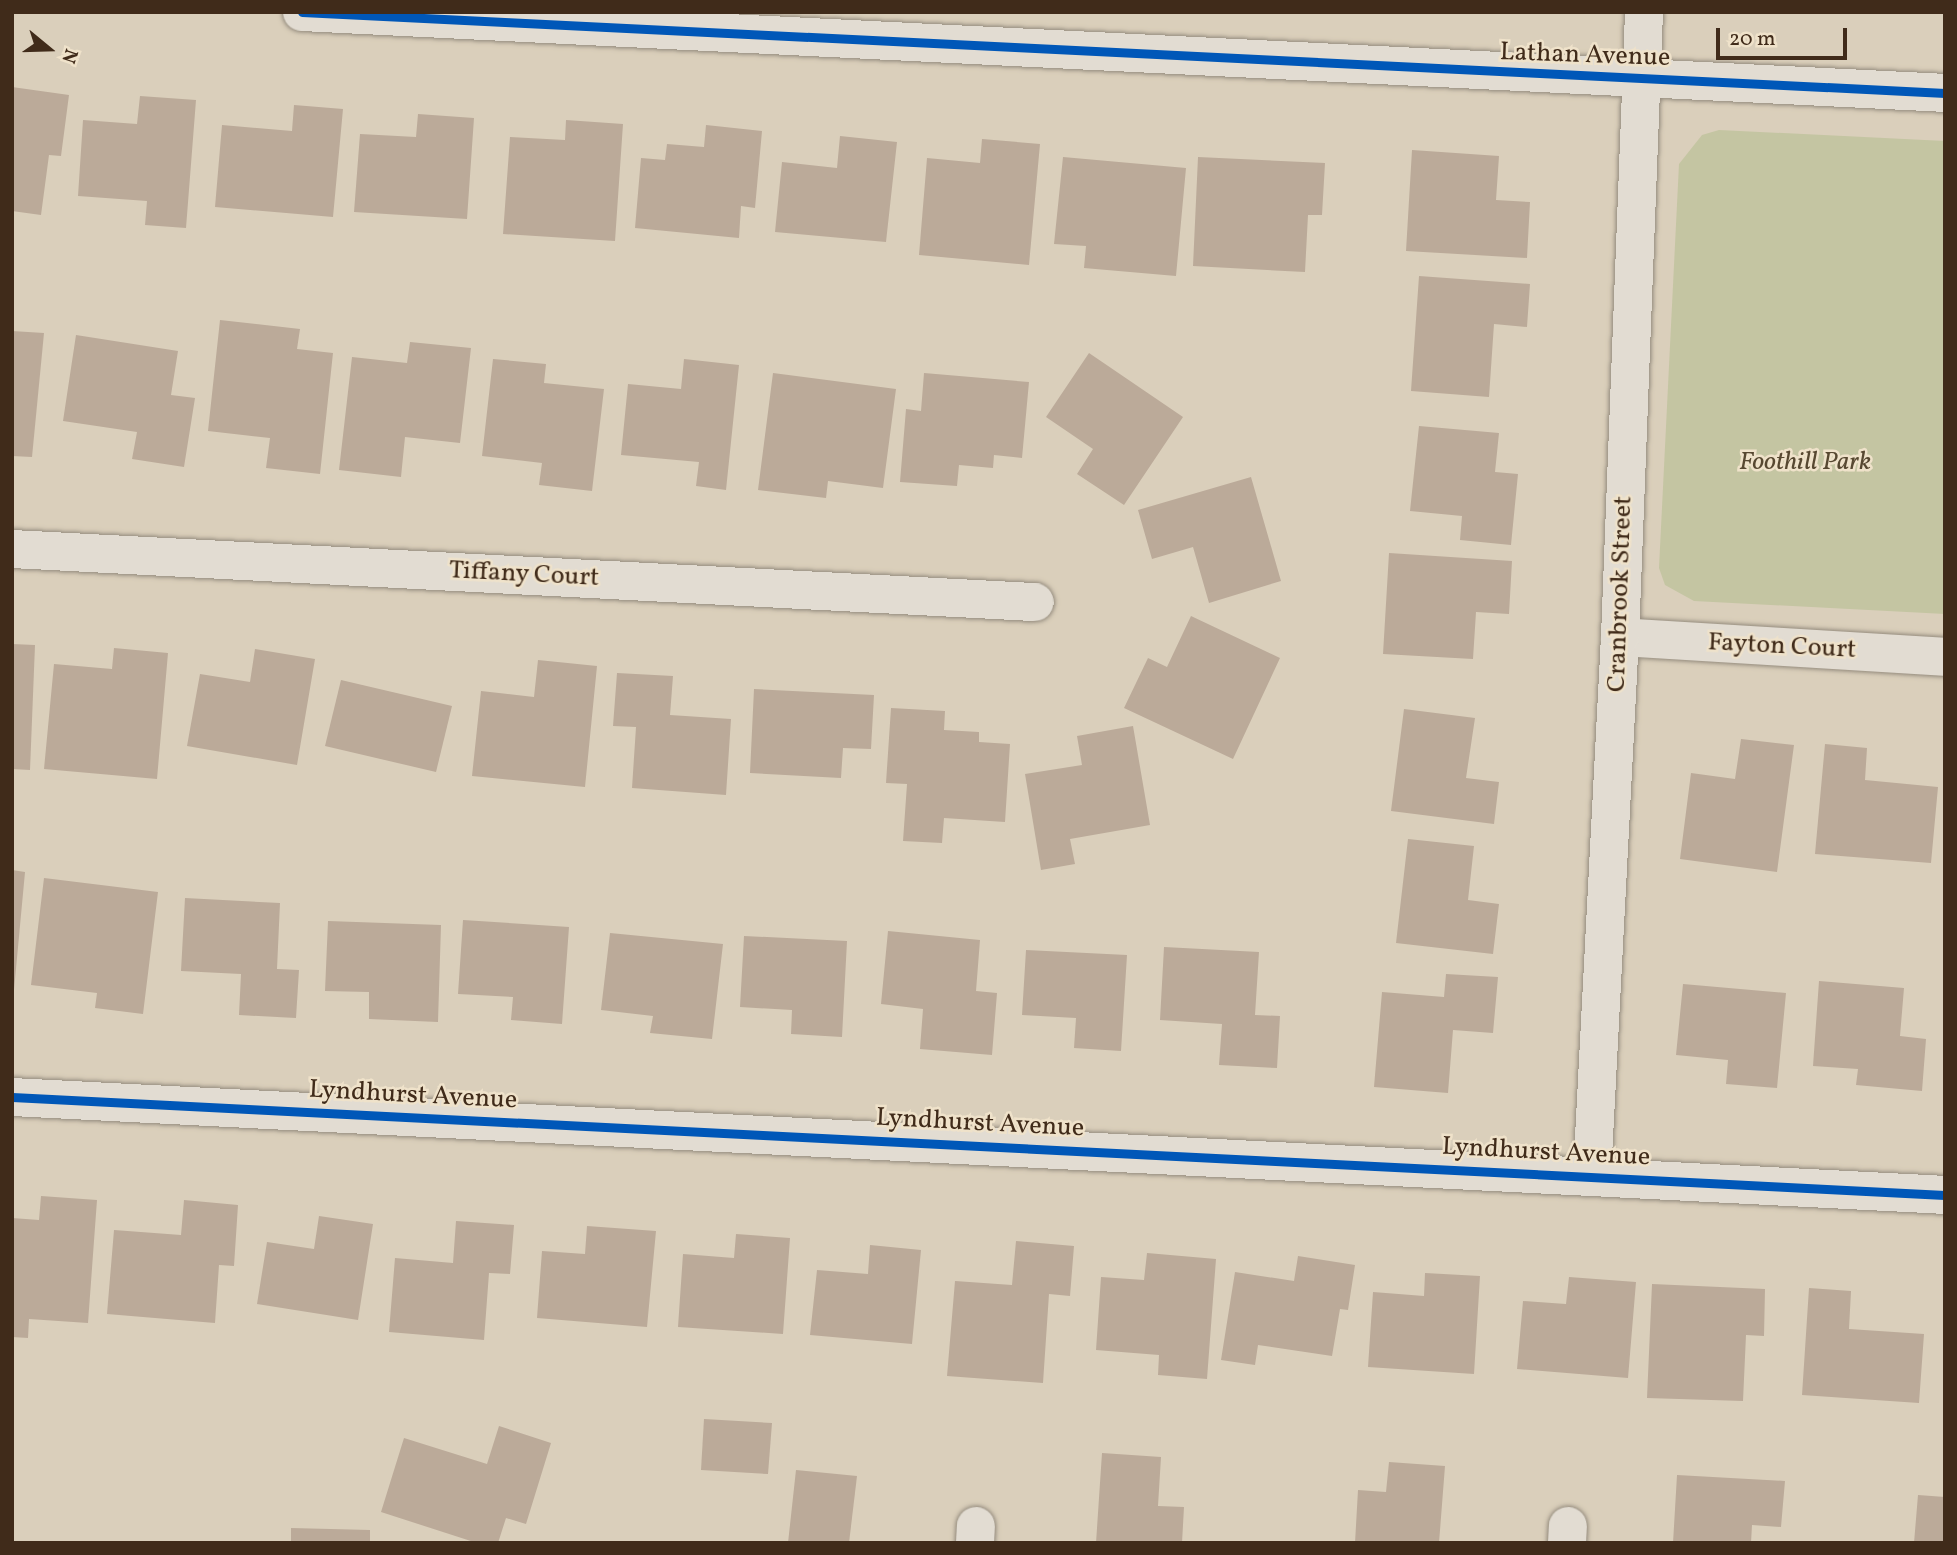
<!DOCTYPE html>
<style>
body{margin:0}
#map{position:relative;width:1957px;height:1555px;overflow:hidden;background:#dacfbb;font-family:Vollkorn,serif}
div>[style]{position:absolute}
.green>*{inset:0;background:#c4c5a2}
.building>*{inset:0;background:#ba9}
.roads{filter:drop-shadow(0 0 2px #958c7e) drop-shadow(0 0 2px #958c7e)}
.minor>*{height:38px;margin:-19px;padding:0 19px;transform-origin:19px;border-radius:19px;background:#e2dcd2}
.cycleway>*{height:9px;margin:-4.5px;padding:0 4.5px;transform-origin:4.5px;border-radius:4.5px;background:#0057b8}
span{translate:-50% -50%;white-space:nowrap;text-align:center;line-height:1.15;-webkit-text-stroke:5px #efe2ca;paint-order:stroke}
.street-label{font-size:26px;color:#402b1a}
.park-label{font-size:26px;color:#574831;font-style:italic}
.frame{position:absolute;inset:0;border:14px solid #402b1a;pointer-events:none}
.north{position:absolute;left:14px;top:14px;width:70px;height:70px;-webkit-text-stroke:5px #efe2ca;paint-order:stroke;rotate:109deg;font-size:19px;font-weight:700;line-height:28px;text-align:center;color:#402b1a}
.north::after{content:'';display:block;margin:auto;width:24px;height:32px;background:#402b1a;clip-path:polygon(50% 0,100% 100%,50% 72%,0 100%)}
.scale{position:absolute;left:1716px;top:28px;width:131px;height:32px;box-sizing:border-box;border:4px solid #402b1a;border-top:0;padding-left:9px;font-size:21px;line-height:24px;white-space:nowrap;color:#402b1a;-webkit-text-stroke:5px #efe2ca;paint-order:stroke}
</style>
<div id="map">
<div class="green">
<i style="clip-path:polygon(1719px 130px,1945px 141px,1945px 614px,1694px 601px,1665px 585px,1659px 568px,1679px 164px,1702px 135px)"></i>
</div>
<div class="building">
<i style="clip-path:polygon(12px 87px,69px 95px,61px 156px,49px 155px,41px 215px,12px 211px)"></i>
<i style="clip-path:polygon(140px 96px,196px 100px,186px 228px,145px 225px,147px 201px,78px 196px,83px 120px,137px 124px)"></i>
<i style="clip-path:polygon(294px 105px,343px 109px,333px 217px,215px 207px,222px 125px,292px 131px)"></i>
<i style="clip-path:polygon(418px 114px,474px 118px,467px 219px,354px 212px,360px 134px,416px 137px)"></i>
<i style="clip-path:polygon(566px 120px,623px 124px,615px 241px,503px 234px,510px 137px,565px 140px)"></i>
<i style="clip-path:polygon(706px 125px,762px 131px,755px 208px,741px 206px,739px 238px,635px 228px,641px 158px,665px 160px,667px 144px,704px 147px)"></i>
<i style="clip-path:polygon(840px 136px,897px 142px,886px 242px,775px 232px,782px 162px,837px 168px)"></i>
<i style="clip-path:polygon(982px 139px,1040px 144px,1029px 265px,919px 255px,927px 158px,980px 163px)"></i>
<i style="clip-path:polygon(1412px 150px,1499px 156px,1496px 200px,1530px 202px,1527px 258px,1406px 251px)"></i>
<i style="clip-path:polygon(1063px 157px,1186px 168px,1176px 276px,1084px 268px,1086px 246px,1054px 244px)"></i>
<i style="clip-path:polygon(1198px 157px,1325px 163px,1322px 215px,1308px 215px,1305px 272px,1193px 266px)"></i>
<i style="clip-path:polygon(1419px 276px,1530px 284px,1527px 327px,1494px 324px,1489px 397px,1411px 391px)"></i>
<i style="clip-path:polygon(220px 320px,300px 329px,297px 349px,333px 353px,320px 474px,266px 468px,270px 438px,208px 431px)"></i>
<i style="clip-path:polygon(12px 331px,44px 333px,32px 457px,12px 456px)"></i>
<i style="clip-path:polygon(76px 335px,178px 351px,171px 395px,195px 398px,184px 467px,132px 459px,137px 432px,63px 421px)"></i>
<i style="clip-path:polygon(410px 342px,471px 348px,460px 443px,405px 437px,401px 477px,339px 470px,352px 357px,407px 363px)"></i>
<i style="clip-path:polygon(1089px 353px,1183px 417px,1124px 505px,1077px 474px,1093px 449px,1046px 417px)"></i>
<i style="clip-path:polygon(493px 359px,546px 364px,544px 383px,604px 389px,592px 491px,539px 485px,542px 463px,482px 456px)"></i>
<i style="clip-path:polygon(684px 359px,739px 365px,726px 490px,696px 486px,699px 462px,621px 455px,628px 384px,681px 389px)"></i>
<i style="clip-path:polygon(773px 373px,896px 389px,883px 488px,828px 481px,826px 498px,758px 490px)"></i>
<i style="clip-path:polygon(924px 373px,1029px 382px,1022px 458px,994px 455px,993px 468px,959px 465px,957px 486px,900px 482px,906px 409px,921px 411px)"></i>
<i style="clip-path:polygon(1419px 426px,1499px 433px,1495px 472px,1518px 474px,1511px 545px,1460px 540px,1462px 516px,1410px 511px)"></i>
<i style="clip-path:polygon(1251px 477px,1281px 581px,1209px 603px,1193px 547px,1152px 559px,1138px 510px)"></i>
<i style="clip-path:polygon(1389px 553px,1512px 561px,1509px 614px,1476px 612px,1473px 659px,1383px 654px)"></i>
<i style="clip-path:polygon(1191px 616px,1280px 658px,1233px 759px,1124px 708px,1148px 658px,1167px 667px)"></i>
<i style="clip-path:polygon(12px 644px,35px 645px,30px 770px,12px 769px)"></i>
<i style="clip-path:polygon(114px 648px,168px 653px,157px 779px,44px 769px,54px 664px,112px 669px)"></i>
<i style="clip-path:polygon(255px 649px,315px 659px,297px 765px,187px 746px,200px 674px,250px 682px)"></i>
<i style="clip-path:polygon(538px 660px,597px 666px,585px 787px,472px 776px,481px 691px,534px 697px)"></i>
<i style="clip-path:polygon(617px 673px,673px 676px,670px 715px,731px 719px,726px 795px,632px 788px,636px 727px,613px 726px)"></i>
<i style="clip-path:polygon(341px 680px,452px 706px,436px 772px,325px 746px)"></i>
<i style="clip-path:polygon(754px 689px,874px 695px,871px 749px,843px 748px,841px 778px,750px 773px)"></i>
<i style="clip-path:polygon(891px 708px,945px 711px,944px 730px,979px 732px,979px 742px,1010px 744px,1005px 822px,944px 818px,942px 843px,903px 841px,907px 784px,886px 783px)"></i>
<i style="clip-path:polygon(1404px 709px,1475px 718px,1466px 778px,1499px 782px,1494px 824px,1391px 811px)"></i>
<i style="clip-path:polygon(1133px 726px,1150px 825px,1070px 839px,1075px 864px,1041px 870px,1025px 774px,1082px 765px,1077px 736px)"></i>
<i style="clip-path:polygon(1741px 739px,1794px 745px,1777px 872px,1680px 859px,1691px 773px,1735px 779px)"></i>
<i style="clip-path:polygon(1825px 744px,1867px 748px,1865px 780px,1938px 787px,1931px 863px,1815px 854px)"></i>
<i style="clip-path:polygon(1408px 839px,1474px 846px,1468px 900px,1499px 904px,1493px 954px,1396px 943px)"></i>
<i style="clip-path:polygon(12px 870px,25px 872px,14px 990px,12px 990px)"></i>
<i style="clip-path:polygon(44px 878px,158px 892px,143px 1014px,95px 1008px,97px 993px,31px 985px)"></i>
<i style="clip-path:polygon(185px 898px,280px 903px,277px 969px,299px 970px,296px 1018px,239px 1015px,241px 974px,181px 971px)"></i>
<i style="clip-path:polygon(463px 920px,569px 927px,562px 1024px,511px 1020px,513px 997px,458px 994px)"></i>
<i style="clip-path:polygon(328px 921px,441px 925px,438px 1022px,369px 1019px,369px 992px,325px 991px)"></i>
<i style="clip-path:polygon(888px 931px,980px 940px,976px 991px,997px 993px,992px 1055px,920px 1049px,923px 1009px,881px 1004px)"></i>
<i style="clip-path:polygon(610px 933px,723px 944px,712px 1039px,650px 1033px,653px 1016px,601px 1010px)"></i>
<i style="clip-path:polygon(744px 936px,847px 941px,842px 1037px,791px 1034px,792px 1010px,740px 1007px)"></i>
<i style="clip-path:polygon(1164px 947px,1259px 952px,1255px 1015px,1280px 1016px,1277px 1068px,1219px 1065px,1222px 1024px,1160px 1020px)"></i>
<i style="clip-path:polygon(1026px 950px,1127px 955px,1121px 1051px,1074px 1048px,1076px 1018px,1022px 1015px)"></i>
<i style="clip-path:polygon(1446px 974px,1498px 977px,1493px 1033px,1453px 1030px,1448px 1093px,1374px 1087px,1382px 992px,1444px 997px)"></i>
<i style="clip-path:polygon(1819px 981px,1904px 988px,1900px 1036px,1926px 1039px,1922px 1091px,1856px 1085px,1858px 1069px,1813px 1066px)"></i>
<i style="clip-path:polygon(1683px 984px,1786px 993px,1777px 1088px,1726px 1084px,1728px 1060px,1676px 1055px)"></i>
<i style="clip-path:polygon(41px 1196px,97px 1200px,88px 1323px,29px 1319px,28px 1338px,12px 1337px,12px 1218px,39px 1220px)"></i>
<i style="clip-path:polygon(184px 1200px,238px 1205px,234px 1266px,219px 1265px,215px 1323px,107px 1314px,114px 1230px,181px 1235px)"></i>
<i style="clip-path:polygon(319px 1216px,373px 1224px,358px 1320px,257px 1304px,267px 1242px,314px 1249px)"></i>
<i style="clip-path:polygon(456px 1221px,514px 1225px,510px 1274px,489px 1273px,484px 1340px,389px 1332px,395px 1258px,453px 1263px)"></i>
<i style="clip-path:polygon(587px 1226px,656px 1231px,647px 1327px,537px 1318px,542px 1251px,585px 1254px)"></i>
<i style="clip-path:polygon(736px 1234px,790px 1238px,783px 1334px,678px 1327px,683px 1254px,734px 1258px)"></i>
<i style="clip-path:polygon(1016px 1241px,1074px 1246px,1070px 1296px,1049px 1294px,1043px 1383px,947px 1376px,955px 1281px,1012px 1285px)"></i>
<i style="clip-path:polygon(870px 1245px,921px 1250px,912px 1344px,810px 1335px,817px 1270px,868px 1274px)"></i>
<i style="clip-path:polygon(1147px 1253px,1216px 1259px,1207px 1379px,1158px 1375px,1159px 1355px,1096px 1350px,1101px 1277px,1144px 1280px)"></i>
<i style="clip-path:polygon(1298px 1256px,1355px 1265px,1348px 1310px,1340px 1309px,1332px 1356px,1258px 1345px,1255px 1365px,1221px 1360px,1235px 1272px,1294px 1281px)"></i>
<i style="clip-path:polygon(1425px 1273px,1480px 1276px,1474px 1374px,1368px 1367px,1373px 1292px,1424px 1296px)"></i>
<i style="clip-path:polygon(1569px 1277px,1636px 1282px,1628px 1378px,1517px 1369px,1523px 1301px,1566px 1304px)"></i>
<i style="clip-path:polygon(1652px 1284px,1765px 1289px,1764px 1336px,1746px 1335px,1743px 1401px,1647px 1398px)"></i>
<i style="clip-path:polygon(1809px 1288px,1851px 1291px,1849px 1329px,1924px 1334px,1919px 1403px,1802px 1395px)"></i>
<i style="clip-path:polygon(704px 1419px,772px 1423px,768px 1474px,701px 1470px)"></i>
<i style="clip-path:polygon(499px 1426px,551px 1443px,526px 1524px,506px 1518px,498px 1543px,477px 1543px,381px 1512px,404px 1438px,487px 1464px)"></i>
<i style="clip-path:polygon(1102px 1453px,1161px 1457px,1158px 1506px,1184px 1507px,1182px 1543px,1096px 1543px)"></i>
<i style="clip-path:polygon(1389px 1462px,1445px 1466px,1439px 1543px,1355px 1543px,1358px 1490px,1386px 1492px)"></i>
<i style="clip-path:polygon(796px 1470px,857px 1476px,849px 1543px,788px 1543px)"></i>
<i style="clip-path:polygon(1677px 1475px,1785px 1481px,1781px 1527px,1752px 1525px,1751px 1543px,1673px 1543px)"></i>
<i style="clip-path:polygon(1918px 1495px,1945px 1497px,1945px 1543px,1914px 1543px)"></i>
<i style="clip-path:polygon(291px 1528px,370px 1530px,370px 1543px,291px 1543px)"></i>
</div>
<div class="roads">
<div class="minor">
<i style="left:302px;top:12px;width:1645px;rotate:2.82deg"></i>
<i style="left:12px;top:549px;width:1024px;rotate:2.97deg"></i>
<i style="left:1620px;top:637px;width:326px;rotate:3.5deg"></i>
<i style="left:12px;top:1097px;width:1935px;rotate:2.9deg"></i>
<i style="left:1592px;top:1176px;width:540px;rotate:-87.03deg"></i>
<i style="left:1620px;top:637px;width:625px;rotate:-87.8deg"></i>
<i style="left:975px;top:1543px;width:17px;rotate:-87deg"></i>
<i style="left:1567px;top:1543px;width:17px;rotate:-87deg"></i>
</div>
</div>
<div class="cycleway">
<i style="left:302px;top:12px;width:1645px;rotate:2.82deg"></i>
<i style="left:12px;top:1097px;width:1935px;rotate:2.9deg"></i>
</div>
<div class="street-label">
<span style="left:1585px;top:56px;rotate:2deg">Lathan Avenue</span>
<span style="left:524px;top:575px;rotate:3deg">Tiffany Court</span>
<span style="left:1621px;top:594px;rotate:-88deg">Cranbrook Street</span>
<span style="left:1782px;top:647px;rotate:3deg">Fayton Court</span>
<span style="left:413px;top:1096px;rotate:3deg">Lyndhurst Avenue</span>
<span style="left:980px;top:1124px;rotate:3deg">Lyndhurst Avenue</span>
<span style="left:1546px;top:1153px;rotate:3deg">Lyndhurst Avenue</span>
</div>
<div class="park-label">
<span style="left:1805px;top:463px">Foothill Park</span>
</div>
<div class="frame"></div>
<div class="north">N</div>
<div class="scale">20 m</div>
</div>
